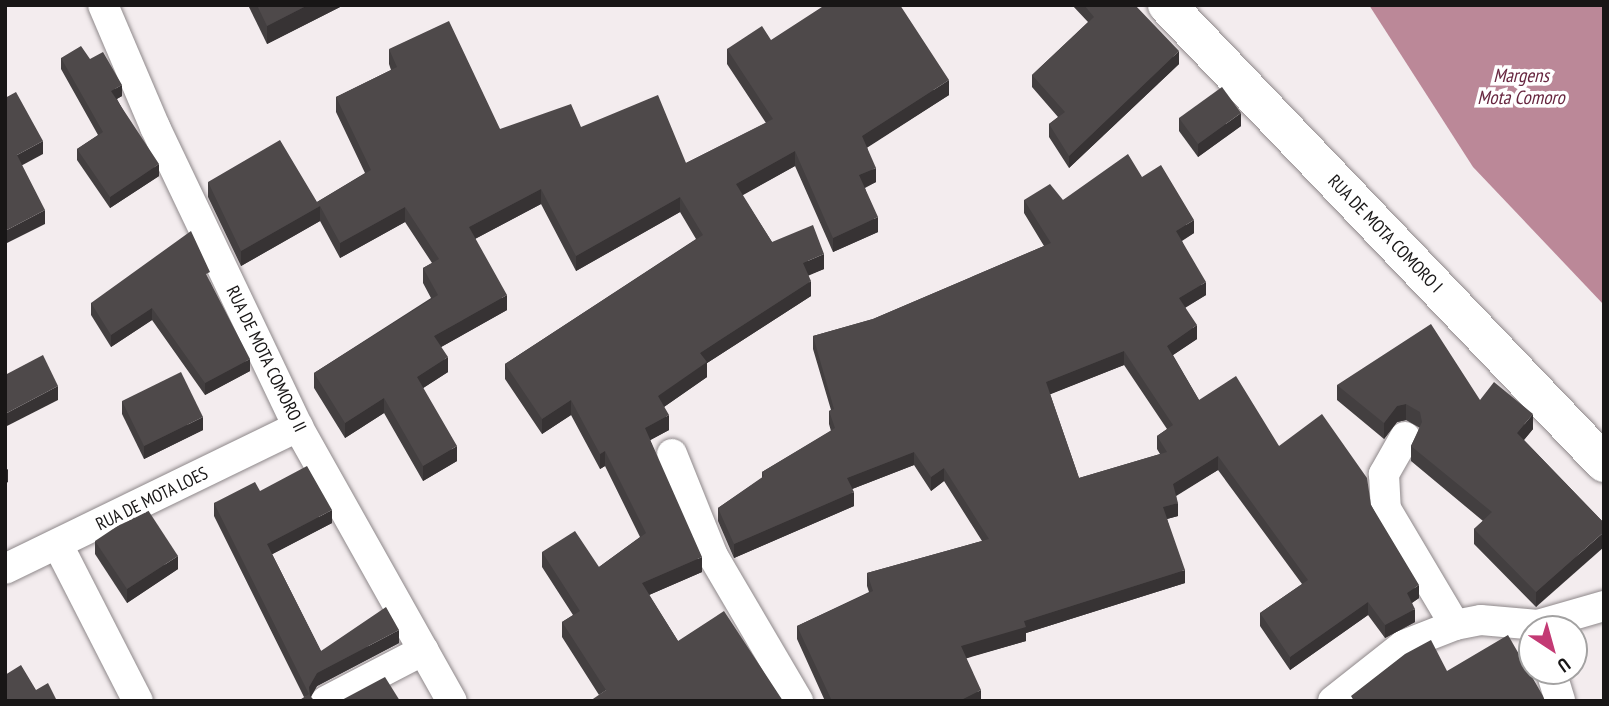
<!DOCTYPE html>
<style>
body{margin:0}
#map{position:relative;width:1609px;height:706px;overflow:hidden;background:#f3ecee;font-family:"PT Sans Narrow",sans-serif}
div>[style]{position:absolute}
.water>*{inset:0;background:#bb8898}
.roads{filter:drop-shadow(0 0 2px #8e888a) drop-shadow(0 0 2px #8e888a)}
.minor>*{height:30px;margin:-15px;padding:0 15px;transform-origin:15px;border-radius:15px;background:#fff}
.tertiary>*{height:38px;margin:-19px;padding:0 19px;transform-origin:19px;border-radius:19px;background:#fff}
.wall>*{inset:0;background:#433f40}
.shaded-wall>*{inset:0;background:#373334}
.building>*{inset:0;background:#4e494a}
span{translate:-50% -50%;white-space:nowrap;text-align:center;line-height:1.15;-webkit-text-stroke:7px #fff;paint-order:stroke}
.street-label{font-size:18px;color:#181616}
.water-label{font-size:19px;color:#682740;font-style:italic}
.frame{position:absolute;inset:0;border:7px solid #181616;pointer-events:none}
.north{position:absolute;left:1518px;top:615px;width:70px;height:70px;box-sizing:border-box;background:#fff;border:2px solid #a3a2a2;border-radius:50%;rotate:144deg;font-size:19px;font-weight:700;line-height:28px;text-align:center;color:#181616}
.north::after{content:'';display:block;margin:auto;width:24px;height:32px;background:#c33a74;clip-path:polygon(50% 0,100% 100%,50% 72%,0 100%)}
</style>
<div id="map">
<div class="water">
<i style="clip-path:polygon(1369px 5px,1604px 5px,1604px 305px,1473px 167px)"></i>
</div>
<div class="roads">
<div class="minor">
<i style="left:103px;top:5px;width:133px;rotate:66.9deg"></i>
<i style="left:155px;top:127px;width:332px;rotate:64.5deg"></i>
<i style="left:298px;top:427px;width:314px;rotate:60.7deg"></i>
<i style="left:1405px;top:437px;width:43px;rotate:119.6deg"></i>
<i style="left:1384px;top:474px;width:35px;rotate:87deg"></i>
<i style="left:1386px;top:509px;width:135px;rotate:59.3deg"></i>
<i style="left:672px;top:454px;width:110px;rotate:68.1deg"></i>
<i style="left:713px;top:556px;width:168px;rotate:59.6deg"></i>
<i style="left:58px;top:545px;width:175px;rotate:62.9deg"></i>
<i style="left:5px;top:569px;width:326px;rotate:-25.9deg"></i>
<i style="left:1551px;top:671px;width:31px;rotate:73deg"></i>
<i style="left:326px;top:701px;width:110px;rotate:-27.5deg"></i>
<i style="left:1333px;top:701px;width:90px;rotate:-38.3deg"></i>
<i style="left:1404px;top:645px;width:55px;rotate:-21.4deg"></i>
<i style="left:1455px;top:625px;width:26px;rotate:-11deg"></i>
<i style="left:1481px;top:620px;width:57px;rotate:5deg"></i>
<i style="left:1538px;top:625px;width:69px;rotate:-16.1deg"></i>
</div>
<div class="tertiary">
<i style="left:1167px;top:5px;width:633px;rotate:46.34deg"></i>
</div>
</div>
<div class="wall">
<i style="clip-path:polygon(248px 5px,344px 5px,267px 44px)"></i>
<i style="clip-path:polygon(1072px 5px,1135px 5px,1179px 64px,1069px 168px,1049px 137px,1049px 124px,1058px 117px,1032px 87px,1032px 75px,1088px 22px)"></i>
<i style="clip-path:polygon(771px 40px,949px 95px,867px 147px,876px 182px,865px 188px,878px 232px,833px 252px,795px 166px,742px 195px,772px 242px,824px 269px,808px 275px,811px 296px,707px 363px,707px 377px,664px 407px,669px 430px,650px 440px,702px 572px,649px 595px,678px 641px,599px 695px,562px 637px,562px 622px,573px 615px,542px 567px,542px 552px,599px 567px,640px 537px,605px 466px,600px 469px,571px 415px,542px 434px,505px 379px,505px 364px,696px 239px,680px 212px,576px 271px,541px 204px,475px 239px,507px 310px,441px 347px,448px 372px,423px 388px,457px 461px,423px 481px,384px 413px,345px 438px,314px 388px,314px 373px,431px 298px,423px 283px,423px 268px,432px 263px,405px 222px,340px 258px,320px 221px,241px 266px,208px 197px,208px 182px,317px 202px,365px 173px,336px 112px,336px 97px,391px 70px,389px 64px,389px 49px,500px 129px,581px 127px,686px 163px,766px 123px,727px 64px,727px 49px)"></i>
<i style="clip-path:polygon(61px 58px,90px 59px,122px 96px,117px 99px,159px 176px,110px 208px,77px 160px,77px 149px,98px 135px,61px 69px)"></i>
<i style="clip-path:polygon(1179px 118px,1241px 126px,1198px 157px,1179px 131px)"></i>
<i style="clip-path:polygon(evenodd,1142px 177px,1194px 233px,1182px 241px,1206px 295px,1185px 308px,1197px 339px,1173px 355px,1199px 400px,1279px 446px,1371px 505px,1419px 598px,1412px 603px,1415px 622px,1385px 638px,1368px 615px,1290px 670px,1260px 626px,1260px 613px,1302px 584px,1218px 470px,1176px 495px,1178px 516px,1167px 519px,1185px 583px,1026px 633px,1026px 641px,966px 658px,981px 701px,825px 701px,797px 639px,797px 626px,869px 592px,867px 586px,867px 573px,982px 541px,944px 481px,931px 491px,914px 465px,852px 489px,854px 506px,734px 558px,718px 521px,718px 508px,762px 478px,762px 472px,831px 431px,829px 424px,829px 411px,831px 410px,813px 349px,813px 336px,873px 319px,1044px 246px,1024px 213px,1024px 200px,1063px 200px,1142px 177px,1124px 365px,1167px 429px,1157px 436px,1157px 449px,1160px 454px,1079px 478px,1050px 394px,1124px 365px)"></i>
<i style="clip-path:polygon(210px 282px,250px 371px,205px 395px,152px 320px,111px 347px,91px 315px,91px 303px)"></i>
<i style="clip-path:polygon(1337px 385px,1480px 400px,1533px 429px,1524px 440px,1604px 523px,1536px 607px,1474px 544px,1474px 529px,1483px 521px,1411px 461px,1411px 446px,1420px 428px,1406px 420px,1397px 422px,1384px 439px,1337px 400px)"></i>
<i style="clip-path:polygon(122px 401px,203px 430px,144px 459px,122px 414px)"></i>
<i style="clip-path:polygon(260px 491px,332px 523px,272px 554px,321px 651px,399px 643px,317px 686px,311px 696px,304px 697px,214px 516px,214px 503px)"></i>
<i style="clip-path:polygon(95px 541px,178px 569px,127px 603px,95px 554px)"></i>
</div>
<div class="shaded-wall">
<i style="clip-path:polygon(308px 5px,344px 5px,267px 44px,267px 26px)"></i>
<i style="clip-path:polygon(1179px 51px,1179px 64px,1069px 168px,1069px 156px)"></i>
<i style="clip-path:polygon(949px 80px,949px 95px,862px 151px,862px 136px)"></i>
<i style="clip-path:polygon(122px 85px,122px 96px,111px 102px,111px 91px)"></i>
<i style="clip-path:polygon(1241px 113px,1241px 126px,1198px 157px,1198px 144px)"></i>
<i style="clip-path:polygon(43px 141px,43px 154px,17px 168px,17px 155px)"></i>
<i style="clip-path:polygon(795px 151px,795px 166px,736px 199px,736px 184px)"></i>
<i style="clip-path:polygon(159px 164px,159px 176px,110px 208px,110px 197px)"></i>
<i style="clip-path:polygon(876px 168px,876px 182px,859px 190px,859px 175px)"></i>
<i style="clip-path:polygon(541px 189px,541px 204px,469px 242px,469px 227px)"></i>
<i style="clip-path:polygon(680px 197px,680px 212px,576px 271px,576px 256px)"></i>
<i style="clip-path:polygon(320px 206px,320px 221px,241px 266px,241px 251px)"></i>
<i style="clip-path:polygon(405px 207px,405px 222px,340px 258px,340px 243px)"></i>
<i style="clip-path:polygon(45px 210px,45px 224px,5px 244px,5px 231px)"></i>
<i style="clip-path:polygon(878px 217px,878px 232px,833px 252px,833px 238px)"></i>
<i style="clip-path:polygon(1194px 220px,1194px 233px,1176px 244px,1176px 231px)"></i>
<i style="clip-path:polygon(824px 254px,824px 269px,803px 278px,803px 263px)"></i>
<i style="clip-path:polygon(811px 281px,811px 296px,707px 363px,707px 377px,658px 411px,658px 396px,700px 353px)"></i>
<i style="clip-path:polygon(1206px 282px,1206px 295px,1179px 311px,1179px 298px)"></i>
<i style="clip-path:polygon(507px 295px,507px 310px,434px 351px,434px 336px)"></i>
<i style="clip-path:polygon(152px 308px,152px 320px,111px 347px,111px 335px)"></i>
<i style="clip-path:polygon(1197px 325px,1197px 339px,1167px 359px,1167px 346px)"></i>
<i style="clip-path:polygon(1124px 351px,1124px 365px,1046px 396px,1046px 382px)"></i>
<i style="clip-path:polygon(448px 357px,448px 372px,417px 392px,417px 377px)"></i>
<i style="clip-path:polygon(250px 359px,250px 371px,205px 395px,205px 383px)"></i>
<i style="clip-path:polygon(58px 386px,58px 400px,5px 427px,5px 414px)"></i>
<i style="clip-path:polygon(384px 398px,384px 413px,345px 438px,345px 423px)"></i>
<i style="clip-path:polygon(571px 400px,571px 415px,542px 434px,542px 419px)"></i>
<i style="clip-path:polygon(1406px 404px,1406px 420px,1397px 422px,1384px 439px,1384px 423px,1397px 406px)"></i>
<i style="clip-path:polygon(1533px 414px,1533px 429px,1517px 448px,1517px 433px)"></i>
<i style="clip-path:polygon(669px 415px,669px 430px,645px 443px,645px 428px)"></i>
<i style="clip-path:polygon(203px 417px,203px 430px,144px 459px,144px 446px)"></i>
<i style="clip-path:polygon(457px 446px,457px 461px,423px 481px,423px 466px)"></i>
<i style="clip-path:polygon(605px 451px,605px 466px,600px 469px,600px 454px)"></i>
<i style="clip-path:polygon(914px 452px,914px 465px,847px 491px,847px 478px)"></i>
<i style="clip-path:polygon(1218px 456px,1218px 470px,1173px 498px,1173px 484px)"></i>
<i style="clip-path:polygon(944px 468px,944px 481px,931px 491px,931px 477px)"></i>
<i style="clip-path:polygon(8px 469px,8px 482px,5px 484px,5px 471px)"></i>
<i style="clip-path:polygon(854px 492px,854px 506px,734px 558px,734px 544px)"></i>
<i style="clip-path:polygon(1178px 503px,1178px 516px,1163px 520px,1163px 507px)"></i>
<i style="clip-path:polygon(332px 510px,332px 523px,267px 557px,267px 544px)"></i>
<i style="clip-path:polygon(1604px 532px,1604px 547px,1536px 607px,1536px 592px)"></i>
<i style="clip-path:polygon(178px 556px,178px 569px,127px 603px,127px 589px)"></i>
<i style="clip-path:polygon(702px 557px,702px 572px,642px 598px,642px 583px)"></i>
<i style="clip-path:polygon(1185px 570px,1185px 583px,1026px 633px,1026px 641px,961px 660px,961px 646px,1024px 621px)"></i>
<i style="clip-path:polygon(1419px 585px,1419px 598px,1407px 606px,1407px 593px)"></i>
<i style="clip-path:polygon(1368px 602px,1368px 615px,1290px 670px,1290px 657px)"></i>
<i style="clip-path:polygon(1415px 609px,1415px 622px,1385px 638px,1385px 625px)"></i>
<i style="clip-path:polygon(399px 630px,399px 643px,317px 686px,309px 700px,309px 687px,317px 673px)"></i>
<i style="clip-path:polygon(981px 690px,981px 701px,959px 701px)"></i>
</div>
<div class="building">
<i style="clip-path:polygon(257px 5px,308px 5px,267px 26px)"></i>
<i style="clip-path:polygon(825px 5px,900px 5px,949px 80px,862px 136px,876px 168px,859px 175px,878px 217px,833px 238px,795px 151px,736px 184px,772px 242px,813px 225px,824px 254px,803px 263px,811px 281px,700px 353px,707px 362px,658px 396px,669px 415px,645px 428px,702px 557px,642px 583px,678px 641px,724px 611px,783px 701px,590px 701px,606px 690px,562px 622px,580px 611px,542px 552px,575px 531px,599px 567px,646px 533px,605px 451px,600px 454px,571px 400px,542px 419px,505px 364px,703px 235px,680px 197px,576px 256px,541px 189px,469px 227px,507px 295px,434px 336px,448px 357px,417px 377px,457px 446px,423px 466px,384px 398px,345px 423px,314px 373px,438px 295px,423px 268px,439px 259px,405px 207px,340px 243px,320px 206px,241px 251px,208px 182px,280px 140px,317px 202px,371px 170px,336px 97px,397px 67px,389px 49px,449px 21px,500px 129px,571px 104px,581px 127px,658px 95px,686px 163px,773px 119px,727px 49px,762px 26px,771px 40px)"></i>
<i style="clip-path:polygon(1084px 5px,1135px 5px,1179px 51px,1069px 156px,1049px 124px,1065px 112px,1032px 75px,1094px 17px)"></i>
<i style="clip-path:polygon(81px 46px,90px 59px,103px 52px,122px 85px,111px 91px,159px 164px,110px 197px,77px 149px,103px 132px,61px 58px)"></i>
<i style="clip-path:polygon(1222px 87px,1241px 113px,1198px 144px,1179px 118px)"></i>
<i style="clip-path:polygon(16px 92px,43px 141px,17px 155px,45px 210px,5px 231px,5px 98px)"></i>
<i style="clip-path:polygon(evenodd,1128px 154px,1142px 177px,1161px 165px,1194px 220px,1176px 231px,1206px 282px,1179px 298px,1197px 325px,1167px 346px,1199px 400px,1236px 376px,1279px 446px,1322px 414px,1367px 478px,1371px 505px,1419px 585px,1407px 593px,1415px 609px,1385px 625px,1368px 602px,1290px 657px,1260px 613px,1308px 580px,1218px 456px,1173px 484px,1178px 503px,1163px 507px,1185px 570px,1024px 621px,1026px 627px,961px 646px,981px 690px,959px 701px,832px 701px,797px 626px,873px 591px,867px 573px,989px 539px,944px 468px,931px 477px,914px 452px,847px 478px,854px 492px,734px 544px,718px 508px,764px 476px,762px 472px,835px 428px,829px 411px,834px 409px,813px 336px,873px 319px,1051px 243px,1024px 200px,1050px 184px,1063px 200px,1128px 154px,1124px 351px,1173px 425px,1157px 436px,1167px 452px,1079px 478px,1046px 382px,1124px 351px)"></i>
<i style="clip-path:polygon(191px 231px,210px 272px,206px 274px,250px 359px,205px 383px,152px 308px,111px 335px,91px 303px)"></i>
<i style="clip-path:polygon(1431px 324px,1480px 400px,1494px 382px,1533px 414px,1517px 433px,1604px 523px,1604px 532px,1536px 592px,1474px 529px,1492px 512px,1411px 446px,1422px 422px,1420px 412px,1406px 404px,1397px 406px,1384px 423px,1337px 385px)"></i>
<i style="clip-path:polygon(43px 355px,58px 386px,5px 414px,5px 375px)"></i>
<i style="clip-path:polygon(181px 372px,203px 417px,144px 446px,122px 401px)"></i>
<i style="clip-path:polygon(307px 466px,332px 510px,267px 544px,321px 651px,386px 607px,399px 630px,317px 673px,309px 687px,310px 696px,315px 701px,298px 701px,309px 694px,214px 503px,255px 482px,260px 491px)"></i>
<i style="clip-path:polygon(146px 507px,178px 556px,127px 589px,95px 541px)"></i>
<i style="clip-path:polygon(1508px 635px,1543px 696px,1545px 701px,1354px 701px,1351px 696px,1405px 654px,1431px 640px,1447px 671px)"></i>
<i style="clip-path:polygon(21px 665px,36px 690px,48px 683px,57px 701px,5px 701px,5px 675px)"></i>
<i style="clip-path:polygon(385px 677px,400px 701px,340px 701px)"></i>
</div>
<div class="street-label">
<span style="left:1385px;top:234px;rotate:46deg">RUA DE MOTA COMORO I</span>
<span style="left:266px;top:359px;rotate:64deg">RUA DE MOTA COMORO II</span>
<span style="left:152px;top:499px;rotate:-26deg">RUA DE MOTA LOES</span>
</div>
<div class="water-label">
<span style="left:1521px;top:87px">Margens<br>Mota Comoro</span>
</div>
<div class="frame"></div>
<div class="north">U</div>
</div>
